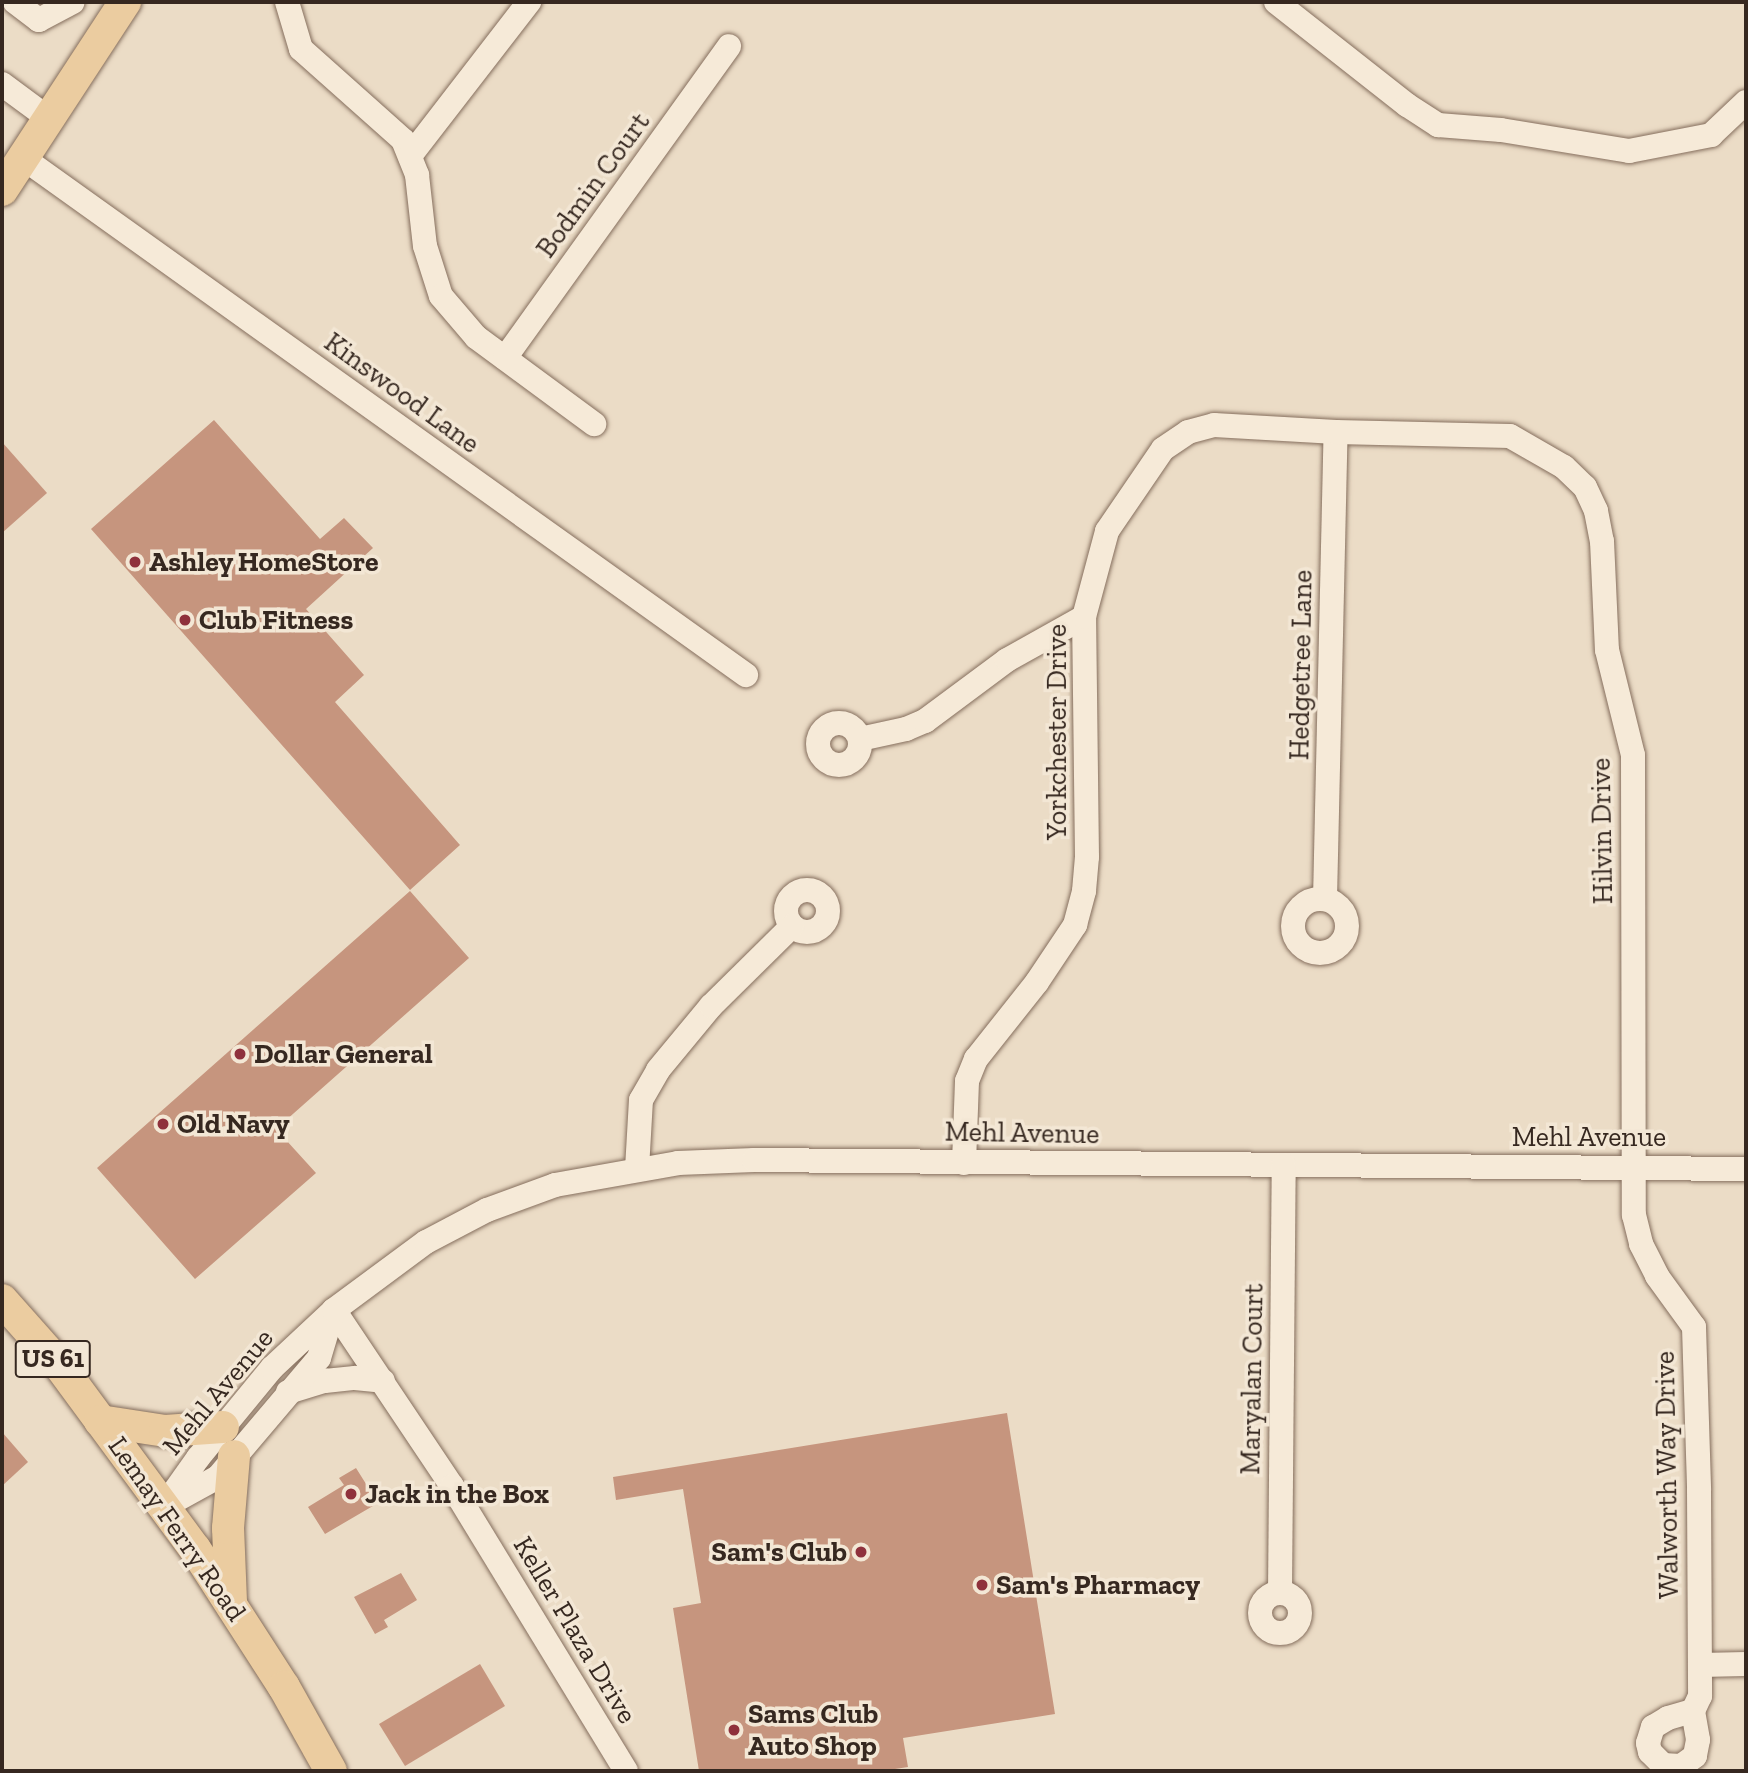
<!DOCTYPE html>
<style>
body{margin:0}
#map{position:relative;width:1748px;height:1773px;overflow:hidden;background:#ebdcc6;font-family:"Zilla Slab",serif}
div>[style]{position:absolute}
.building>*{inset:0;background:#c6957e}
.roads{filter:drop-shadow(0 0 2px #856e5d) drop-shadow(0 0 2px #856e5d)}
.minor>*{height:24px;margin:-12px;padding:0 12px;transform-origin:12px;border-radius:12px;background:#f6ead8}
.minor>.ring{margin:-12px;padding:0;box-sizing:content-box;background:none;border:24px solid #f6ead8;border-radius:50%}
.major>*{height:32px;margin:-16px;padding:0 16px;transform-origin:16px;border-radius:16px;background:#ebcca0}
.dots>*{width:19px;height:19px;translate:-50% -50%;box-sizing:border-box;border:4px solid #f3e7d5;border-radius:50%}
span{translate:-50% -50%;white-space:nowrap;text-align:center;line-height:1.15;-webkit-text-stroke:7px #f3e7d5;paint-order:stroke}
.shield-label span{padding:2px 5px;background:#f3e7d5;border:2px solid;border-radius:5px;-webkit-text-stroke-width:0}
.shield-label{font-size:26px;color:#362820;font-weight:700}
.street-label{font-size:28px;color:#362820}
.poi-label{font-size:28px;color:#362820;font-weight:700}
.left{translate:0 -50%;text-align:left}
.right{translate:-100% -50%;text-align:right}
.frame{position:absolute;inset:0;border:4px solid #362820;pointer-events:none}
</style>
<div id="map">
<div class="building">
<i style="clip-path:polygon(214px 420px,320px 539px,344px 518px,373px 548px,306px 609px,364px 675px,335px 702px,460px 845px,410px 890px,91px 529px)"></i>
<i style="clip-path:polygon(2px 442px,47px 493px,2px 533px)"></i>
<i style="clip-path:polygon(410px 891px,469px 958px,276px 1129px,316px 1173px,195px 1279px,97px 1168px)"></i>
<i style="clip-path:polygon(1007px 1413px,1055px 1714px,903px 1738px,908px 1767px,882px 1771px,699px 1771px,673px 1608px,701px 1603px,683px 1489px,616px 1500px,613px 1477px)"></i>
<i style="clip-path:polygon(2px 1432px,28px 1462px,2px 1486px)"></i>
<i style="clip-path:polygon(356px 1468px,378px 1503px,325px 1534px,308px 1507px,344px 1485px,339px 1478px)"></i>
<i style="clip-path:polygon(401px 1573px,417px 1600px,384px 1620px,388px 1627px,375px 1634px,354px 1597px)"></i>
<i style="clip-path:polygon(480px 1664px,505px 1706px,405px 1766px,379px 1724px)"></i>
</div>
<div class="roads">
<div class="minor">
<i style="left:15px;top:2px;width:30px;rotate:37deg"></i>
<i style="left:39px;top:20px;width:38px;rotate:-28deg"></i>
<i style="left:287px;top:2px;width:49px;rotate:73.4deg"></i>
<i style="left:301px;top:49px;width:137px;rotate:41.7deg"></i>
<i style="left:403px;top:140px;width:38px;rotate:68deg"></i>
<i style="left:417px;top:175px;width:71px;rotate:83.6deg"></i>
<i style="left:425px;top:246px;width:52px;rotate:72.3deg"></i>
<i style="left:441px;top:296px;width:54px;rotate:49.5deg"></i>
<i style="left:476px;top:337px;width:147px;rotate:36.4deg"></i>
<i style="left:1276px;top:2px;width:167px;rotate:38.2deg"></i>
<i style="left:1407px;top:105px;width:37px;rotate:33deg"></i>
<i style="left:1438px;top:125px;width:63px;rotate:4.5deg"></i>
<i style="left:1501px;top:130px;width:130px;rotate:9.3deg"></i>
<i style="left:1629px;top:151px;width:84px;rotate:-11deg"></i>
<i style="left:1711px;top:135px;width:48px;rotate:-43.3deg"></i>
<i style="left:2px;top:84px;width:57px;rotate:36.5deg"></i>
<i style="left:410px;top:156px;width:195px;rotate:-52.3deg"></i>
<i style="left:23px;top:158px;width:889px;rotate:35.57deg"></i>
<i style="left:505px;top:358px;width:384px;rotate:-54.3deg"></i>
<i class="ring" style="left:818px;top:723px;width:18px;height:18px"></i>
<i style="left:860px;top:739px;width:47px;rotate:-12.3deg"></i>
<i style="left:906px;top:729px;width:21px;rotate:-23deg"></i>
<i style="left:925px;top:721px;width:102px;rotate:-36.6deg"></i>
<i style="left:1007px;top:660px;width:88px;rotate:-29.2deg"></i>
<i class="ring" style="left:786px;top:890px;width:18px;height:18px"></i>
<i style="left:1325px;top:899px;width:467px;rotate:-88.7deg"></i>
<i class="ring" style="left:1293px;top:899px;width:30px;height:30px"></i>
<i style="left:964px;top:1163px;width:82px;rotate:-87.9deg"></i>
<i style="left:967px;top:1081px;width:24px;rotate:-68deg"></i>
<i style="left:976px;top:1059px;width:98px;rotate:-51.6deg"></i>
<i style="left:1037px;top:982px;width:69px;rotate:-56.3deg"></i>
<i style="left:1075px;top:925px;width:35px;rotate:-75deg"></i>
<i style="left:1084px;top:891px;width:34px;rotate:-85deg"></i>
<i style="left:1087px;top:857px;width:240px;rotate:-90.7deg"></i>
<i style="left:1084px;top:617px;width:89px;rotate:-75deg"></i>
<i style="left:1107px;top:531px;width:99px;rotate:-55.7deg"></i>
<i style="left:1163px;top:449px;width:30px;rotate:-34deg"></i>
<i style="left:1188px;top:432px;width:27px;rotate:-15deg"></i>
<i style="left:1214px;top:425px;width:122px;rotate:3.3deg"></i>
<i style="left:1336px;top:432px;width:174px;rotate:1.3deg"></i>
<i style="left:1510px;top:436px;width:62px;rotate:29.9deg"></i>
<i style="left:1564px;top:467px;width:29px;rotate:44deg"></i>
<i style="left:1585px;top:487px;width:26px;rotate:65deg"></i>
<i style="left:1596px;top:511px;width:31px;rotate:79deg"></i>
<i style="left:1602px;top:541px;width:109px;rotate:87.4deg"></i>
<i style="left:1607px;top:650px;width:108px;rotate:76.1deg"></i>
<i style="left:1633px;top:755px;width:460px;rotate:89.9deg"></i>
<i style="left:1634px;top:1215px;width:30px;rotate:76deg"></i>
<i style="left:1641px;top:1244px;width:36px;rotate:63deg"></i>
<i style="left:1657px;top:1276px;width:63px;rotate:54deg"></i>
<i style="left:1694px;top:1327px;width:163px;rotate:88.2deg"></i>
<i style="left:1699px;top:1490px;width:206px;rotate:89.7deg"></i>
<i style="left:1700px;top:1696px;width:17px;rotate:115deg"></i>
<i style="left:637px;top:1169px;width:69px;rotate:-86.7deg"></i>
<i style="left:641px;top:1100px;width:34px;rotate:-60deg"></i>
<i style="left:658px;top:1070px;width:83px;rotate:-50.4deg"></i>
<i style="left:711px;top:1006px;width:114px;rotate:-44.6deg"></i>
<i style="left:334px;top:1310px;width:212px;rotate:56.2deg"></i>
<i style="left:452px;top:1486px;width:334px;rotate:58.6deg"></i>
<i style="left:288px;top:1392px;width:39px;rotate:-17deg"></i>
<i style="left:325px;top:1381px;width:30px;rotate:-6deg"></i>
<i style="left:355px;top:1378px;width:28px;rotate:6deg"></i>
<i style="left:169px;top:1504px;width:56px;rotate:-28.9deg"></i>
<i style="left:218px;top:1477px;width:156px;rotate:-49.7deg"></i>
<i style="left:319px;top:1358px;width:49px;rotate:-73.4deg"></i>
<i style="left:164px;top:1506px;width:59px;rotate:-54.7deg"></i>
<i style="left:198px;top:1458px;width:117px;rotate:-50.6deg"></i>
<i style="left:272px;top:1368px;width:85px;rotate:-43.1deg"></i>
<i style="left:334px;top:1310px;width:114px;rotate:-36.5deg"></i>
<i style="left:426px;top:1242px;width:69px;rotate:-27.7deg"></i>
<i style="left:487px;top:1210px;width:72px;rotate:-20.2deg"></i>
<i style="left:555px;top:1185px;width:125px;rotate:-10.1deg"></i>
<i style="left:678px;top:1163px;width:76px;rotate:-2.3deg"></i>
<i style="left:754px;top:1160px;width:992px;rotate:0.52deg"></i>
<i style="left:1280px;top:1593px;width:428px;rotate:-89.5deg"></i>
<i class="ring" style="left:1260px;top:1593px;width:16px;height:16px"></i>
<i style="left:1700px;top:1665px;width:46px;rotate:-1.2deg"></i>
<i style="left:1693px;top:1711px;width:29px;rotate:80deg"></i>
<i style="left:1698px;top:1740px;width:16px;rotate:101deg"></i>
<i style="left:1695px;top:1756px;width:17px;rotate:144deg"></i>
<i style="left:1681px;top:1766px;width:18px;rotate:-177deg"></i>
<i style="left:1663px;top:1765px;width:18px;rotate:-135deg"></i>
<i style="left:1650px;top:1752px;width:9px;rotate:-103deg"></i>
<i style="left:1648px;top:1743px;width:17px;rotate:-73deg"></i>
<i style="left:1653px;top:1727px;width:17px;rotate:-31deg"></i>
<i style="left:1668px;top:1718px;width:26px;rotate:-16deg"></i>
</div>
<div class="major">
<i style="left:2px;top:190px;width:225px;rotate:-56.8deg"></i>
<i style="left:2px;top:1300px;width:83px;rotate:48.4deg"></i>
<i style="left:57px;top:1362px;width:232px;rotate:53.6deg"></i>
<i style="left:195px;top:1549px;width:164px;rotate:57.2deg"></i>
<i style="left:284px;top:1687px;width:96px;rotate:60.8deg"></i>
<i style="left:100px;top:1421px;width:66px;rotate:8.7deg"></i>
<i style="left:165px;top:1431px;width:58px;rotate:-3.9deg"></i>
<i style="left:231px;top:1602px;width:74px;rotate:-92.3deg"></i>
<i style="left:228px;top:1528px;width:72px;rotate:-85.2deg"></i>
</div>
</div>
<div class="dots">
<i style="left:135px;top:562px;background:#8f313c"></i>
<i style="left:185px;top:620px;background:#8f313c"></i>
<i style="left:240px;top:1054px;background:#8f313c"></i>
<i style="left:163px;top:1124px;background:#8f313c"></i>
<i style="left:351px;top:1494px;background:#8f313c"></i>
<i style="left:861px;top:1552px;background:#8f313c"></i>
<i style="left:982px;top:1585px;background:#8f313c"></i>
<i style="left:734px;top:1730px;background:#8f313c"></i>
</div>
<div class="shield-label">
<span style="left:53px;top:1359px">US 61</span>
</div>
<div class="street-label">
<span style="left:593px;top:185px;rotate:-54deg">Bodmin Court</span>
<span style="left:402px;top:393px;rotate:36deg">Kinswood Lane</span>
<span style="left:1301px;top:665px;rotate:-89deg">Hedgetree Lane</span>
<span style="left:1057px;top:732px;rotate:-90deg">Yorkchester Drive</span>
<span style="left:1602px;top:831px;rotate:-91deg">Hilvin Drive</span>
<span style="left:1022px;top:1133px;rotate:1deg">Mehl Avenue</span>
<span style="left:1589px;top:1137px">Mehl Avenue</span>
<span style="left:1252px;top:1379px;rotate:-89deg">Maryalan Court</span>
<span style="left:218px;top:1392px;rotate:-50deg">Mehl Avenue</span>
<span style="left:1667px;top:1475px;rotate:-91deg">Walworth Way Drive</span>
<span style="left:177px;top:1529px;rotate:55deg">Lemay Ferry Road</span>
<span style="left:575px;top:1630px;rotate:59deg">Keller Plaza Drive</span>
</div>
<div class="poi-label">
<span class="left" style="left:149px;top:562px">Ashley HomeStore</span>
<span class="left" style="left:199px;top:620px">Club Fitness</span>
<span class="left" style="left:254px;top:1054px">Dollar General</span>
<span class="left" style="left:177px;top:1124px">Old Navy</span>
<span class="left" style="left:365px;top:1494px">Jack in the Box</span>
<span class="right" style="left:847px;top:1552px">Sam's Club</span>
<span class="left" style="left:996px;top:1585px">Sam's Pharmacy</span>
<span class="left" style="left:748px;top:1730px">Sams Club<br>Auto Shop</span>
</div>
<div class="frame"></div>
</div>
